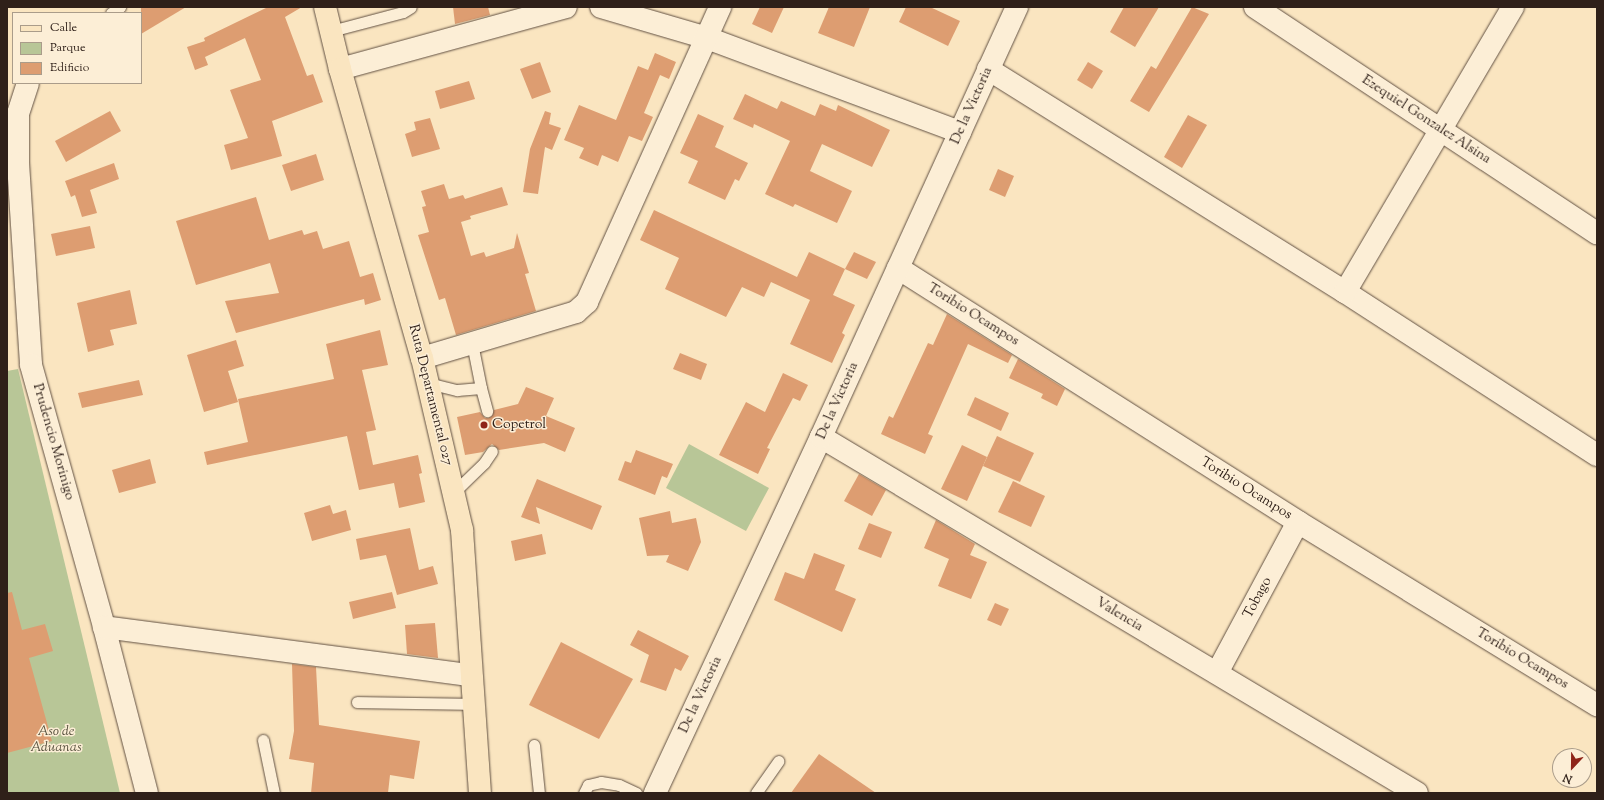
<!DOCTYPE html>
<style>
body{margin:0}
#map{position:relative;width:1604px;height:800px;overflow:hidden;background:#fae5c0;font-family:"Sorts Mill Goudy",serif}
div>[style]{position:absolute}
.green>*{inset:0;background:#b8c697}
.building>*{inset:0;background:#dd9d71}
.roads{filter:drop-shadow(0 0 1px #625143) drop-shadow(0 0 1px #625143)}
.service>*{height:11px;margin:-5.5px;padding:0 5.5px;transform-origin:5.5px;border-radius:5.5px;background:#fceed6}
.minor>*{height:22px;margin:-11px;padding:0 11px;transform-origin:11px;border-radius:11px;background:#fceed6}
.secondary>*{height:22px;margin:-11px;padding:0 11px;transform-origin:11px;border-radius:11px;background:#fceed6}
.primary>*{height:22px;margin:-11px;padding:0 11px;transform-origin:11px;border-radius:11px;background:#fae5c0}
.dots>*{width:11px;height:11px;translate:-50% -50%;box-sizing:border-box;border:2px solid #fceed6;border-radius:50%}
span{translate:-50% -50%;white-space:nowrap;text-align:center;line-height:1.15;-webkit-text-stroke:3px #fceed6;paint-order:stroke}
.street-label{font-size:14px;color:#2f2019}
.poi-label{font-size:14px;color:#2f2019}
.left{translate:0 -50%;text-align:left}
.park-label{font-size:14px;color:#58523f;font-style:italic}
.frame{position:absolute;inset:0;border:8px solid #2f2019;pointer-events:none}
.legend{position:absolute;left:12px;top:12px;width:130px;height:72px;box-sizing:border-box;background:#fceed6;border:1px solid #aa9c8a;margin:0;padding:5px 7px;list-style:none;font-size:12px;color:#2f2019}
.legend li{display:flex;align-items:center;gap:8px;height:20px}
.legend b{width:20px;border:1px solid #aa9c8a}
.north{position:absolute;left:1552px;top:748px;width:40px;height:40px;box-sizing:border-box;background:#fceed6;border:1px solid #aa9c8a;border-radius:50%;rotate:202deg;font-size:11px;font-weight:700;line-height:16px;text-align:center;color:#2f2019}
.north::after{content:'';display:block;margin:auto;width:14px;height:18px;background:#8f2418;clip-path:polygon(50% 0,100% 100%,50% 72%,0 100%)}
</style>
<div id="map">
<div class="green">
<i style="clip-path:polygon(18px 369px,120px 793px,7px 793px,7px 371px)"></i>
<i style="clip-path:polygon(689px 444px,769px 488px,746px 531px,666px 488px)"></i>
</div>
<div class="building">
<i style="clip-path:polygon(141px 7px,186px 7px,141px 34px)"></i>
<i style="clip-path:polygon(268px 7px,302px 7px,285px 17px,307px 76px,313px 74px,323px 102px,272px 121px,282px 156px,231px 170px,224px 145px,248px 138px,230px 90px,261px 80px,245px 38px,205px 57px,208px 65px,195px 70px,187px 47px,205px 41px,204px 38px)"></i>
<i style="clip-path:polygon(453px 7px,488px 7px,490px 15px,455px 24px)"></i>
<i style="clip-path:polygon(760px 7px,784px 7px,772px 33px,752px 24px)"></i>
<i style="clip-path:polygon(829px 7px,870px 7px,854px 47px,818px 33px)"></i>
<i style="clip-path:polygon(906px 7px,930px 7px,960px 21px,948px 46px,899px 22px)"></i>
<i style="clip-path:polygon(1124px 7px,1159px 7px,1135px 47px,1110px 32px)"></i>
<i style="clip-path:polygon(1192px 7px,1209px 14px,1149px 112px,1130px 101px,1151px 66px,1156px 69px)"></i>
<i style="clip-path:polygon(655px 53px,676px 62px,669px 79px,660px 75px,644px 113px,653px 117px,642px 141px,629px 136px,618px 162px,602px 155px,598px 166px,579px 158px,584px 148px,564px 140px,579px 105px,616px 120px,638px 66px,648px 70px)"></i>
<i style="clip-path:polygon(540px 62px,551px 92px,532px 99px,520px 69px)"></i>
<i style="clip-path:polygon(1088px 62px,1103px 71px,1092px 89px,1077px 80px)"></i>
<i style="clip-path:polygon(469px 81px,475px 99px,440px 109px,435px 91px)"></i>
<i style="clip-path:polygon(745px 94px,777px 109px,781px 101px,815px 116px,820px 104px,836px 111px,838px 105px,890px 130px,872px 167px,822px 144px,810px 171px,852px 191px,837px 223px,795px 204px,793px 207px,765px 194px,790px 141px,754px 124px,753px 128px,733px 119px)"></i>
<i style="clip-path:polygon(110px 111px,121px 131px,66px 162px,55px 141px)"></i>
<i style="clip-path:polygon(545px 111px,551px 113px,549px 124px,561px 128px,552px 150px,545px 147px,538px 194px,523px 192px,530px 149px)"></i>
<i style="clip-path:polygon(698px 114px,724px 126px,715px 147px,748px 163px,739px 181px,735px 179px,725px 200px,688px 183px,698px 161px,680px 153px)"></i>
<i style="clip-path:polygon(1188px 115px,1207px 125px,1182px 168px,1164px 157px)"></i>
<i style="clip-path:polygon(430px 118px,440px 149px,412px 157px,405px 134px,416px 130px,414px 122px)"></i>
<i style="clip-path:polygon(316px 154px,324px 180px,291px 191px,282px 165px)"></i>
<i style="clip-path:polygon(114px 163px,119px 179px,90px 190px,97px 213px,82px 217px,75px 195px,71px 197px,65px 181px)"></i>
<i style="clip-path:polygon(998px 169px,1014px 176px,1005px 197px,989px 190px)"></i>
<i style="clip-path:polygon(444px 184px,449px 199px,463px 195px,465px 199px,502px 187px,508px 205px,470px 216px,471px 219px,461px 222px,471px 256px,484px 252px,486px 257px,514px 248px,517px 233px,529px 273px,525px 274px,536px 311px,456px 335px,445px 298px,439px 300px,418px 235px,429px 232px,422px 207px,426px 206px,421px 191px)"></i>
<i style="clip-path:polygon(256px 197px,269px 240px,302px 230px,304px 235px,317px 231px,323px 249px,349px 241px,360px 277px,373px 273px,381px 300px,365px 305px,364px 299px,236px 333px,225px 301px,279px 293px,270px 263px,196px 285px,176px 221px)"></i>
<i style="clip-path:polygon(654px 210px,797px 277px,809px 252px,845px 269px,833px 295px,855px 305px,842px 333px,845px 335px,832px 363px,790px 344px,810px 300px,771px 282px,764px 297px,742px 287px,726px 317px,665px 289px,679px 258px,640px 240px)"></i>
<i style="clip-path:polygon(90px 226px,95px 248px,56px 256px,51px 234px)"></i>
<i style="clip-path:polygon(854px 252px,876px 262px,867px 279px,845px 269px)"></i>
<i style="clip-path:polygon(130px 290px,137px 324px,110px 330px,114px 345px,88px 352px,77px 303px)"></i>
<i style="clip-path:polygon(947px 314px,1012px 355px,1008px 363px,968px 344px,928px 434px,933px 436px,925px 454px,881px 434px,889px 416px,893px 418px,928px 343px,933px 345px)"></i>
<i style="clip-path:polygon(380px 330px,388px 365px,362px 370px,376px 430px,366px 432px,373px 465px,418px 455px,422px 473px,419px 474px,425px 502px,399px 508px,394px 483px,359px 490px,347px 436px,207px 465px,204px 452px,248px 442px,238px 399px,334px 379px,326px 344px)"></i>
<i style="clip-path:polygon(236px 340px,244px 366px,228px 371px,238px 402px,204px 412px,187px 355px)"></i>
<i style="clip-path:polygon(680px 353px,707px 364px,701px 380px,673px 369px)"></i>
<i style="clip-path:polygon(1018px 359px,1065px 389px,1057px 406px,1041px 398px,1043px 394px,1009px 378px)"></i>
<i style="clip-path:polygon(783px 373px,808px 385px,800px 401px,793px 398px,767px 448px,770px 449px,758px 474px,719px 455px,746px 402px,765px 412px)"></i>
<i style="clip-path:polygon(139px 380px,143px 395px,82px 408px,78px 393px)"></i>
<i style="clip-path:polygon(526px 387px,554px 398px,546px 416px,575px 428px,565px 452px,544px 443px,499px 450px,492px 444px,483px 452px,465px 455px,457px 417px,480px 412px,485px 418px,489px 418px,494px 410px,518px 404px)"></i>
<i style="clip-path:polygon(975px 397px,1009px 413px,1001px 431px,967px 415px)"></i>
<i style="clip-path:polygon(997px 436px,1034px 453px,1020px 482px,983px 466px)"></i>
<i style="clip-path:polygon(962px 445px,987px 457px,967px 501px,941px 489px)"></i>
<i style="clip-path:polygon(636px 450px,673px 464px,667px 478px,662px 476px,655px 495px,618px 480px,625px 461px,631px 463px)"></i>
<i style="clip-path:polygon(150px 459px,156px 483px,119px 493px,112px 470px)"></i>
<i style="clip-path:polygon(859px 474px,886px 490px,872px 516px,844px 501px)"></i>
<i style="clip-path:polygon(537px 479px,602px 506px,592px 530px,536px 507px,540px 524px,521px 517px)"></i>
<i style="clip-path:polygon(1013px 481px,1045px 496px,1031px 527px,998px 512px)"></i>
<i style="clip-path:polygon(330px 505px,333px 514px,346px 510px,351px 530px,312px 541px,304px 513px)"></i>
<i style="clip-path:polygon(670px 511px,672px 523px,696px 518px,701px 542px,688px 571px,666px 562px,669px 555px,647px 556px,639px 518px)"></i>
<i style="clip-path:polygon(936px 520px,975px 544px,970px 555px,987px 562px,971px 599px,938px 586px,949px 559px,924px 548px)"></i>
<i style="clip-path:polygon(869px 523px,892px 532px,881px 558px,858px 549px)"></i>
<i style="clip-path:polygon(410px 528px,419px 570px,433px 566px,438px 584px,397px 595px,386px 555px,360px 560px,356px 539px)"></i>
<i style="clip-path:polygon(542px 534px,546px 554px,515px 561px,511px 541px)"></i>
<i style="clip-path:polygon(814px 553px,845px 565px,835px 590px,856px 599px,842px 632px,774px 600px,785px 572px,804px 579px)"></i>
<i style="clip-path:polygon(12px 592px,22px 630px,45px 624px,53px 651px,29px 658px,52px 741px,7px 753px,7px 593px)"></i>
<i style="clip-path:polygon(392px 592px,396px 608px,353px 619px,349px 602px)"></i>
<i style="clip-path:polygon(995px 603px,1009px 609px,1001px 626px,987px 620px)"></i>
<i style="clip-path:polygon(435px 623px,438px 658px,407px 654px,405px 625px)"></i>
<i style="clip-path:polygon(638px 630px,689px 656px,681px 671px,675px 668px,666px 691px,640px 682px,649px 655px,630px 645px)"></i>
<i style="clip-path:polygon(561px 642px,633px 679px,599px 739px,529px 705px)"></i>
<i style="clip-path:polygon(292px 664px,316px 667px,319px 725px,420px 741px,414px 779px,390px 775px,388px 793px,311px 793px,314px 763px,289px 759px,294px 731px)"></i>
<i style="clip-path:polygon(819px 754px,876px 793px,791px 793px)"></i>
</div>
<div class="roads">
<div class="service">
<i style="left:111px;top:13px;width:11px;rotate:-34deg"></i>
<i style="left:331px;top:31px;width:74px;rotate:-14.8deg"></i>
<i style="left:403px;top:12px;width:9px;rotate:-32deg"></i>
<i style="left:472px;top:343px;width:46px;rotate:78.7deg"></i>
<i style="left:428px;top:383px;width:30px;rotate:14deg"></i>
<i style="left:457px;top:390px;width:24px;rotate:-5deg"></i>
<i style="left:481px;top:388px;width:24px;rotate:75deg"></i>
<i style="left:453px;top:493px;width:43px;rotate:-44.1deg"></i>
<i style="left:484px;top:463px;width:14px;rotate:-56deg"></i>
<i style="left:357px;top:702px;width:116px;rotate:1deg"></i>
<i style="left:263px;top:740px;width:54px;rotate:78.3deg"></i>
<i style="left:534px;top:745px;width:48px;rotate:84.1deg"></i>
<i style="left:584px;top:793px;width:9px;rotate:-63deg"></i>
<i style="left:588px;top:785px;width:13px;rotate:-13deg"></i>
<i style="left:601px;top:782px;width:18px;rotate:9deg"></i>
<i style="left:619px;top:785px;width:19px;rotate:25deg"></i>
<i style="left:756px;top:793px;width:39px;rotate:-55deg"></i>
</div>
<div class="minor">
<i style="left:601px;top:7px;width:110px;rotate:16.3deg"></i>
<i style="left:707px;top:38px;width:270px;rotate:20.4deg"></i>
<i style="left:1255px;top:7px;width:410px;rotate:33.5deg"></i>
<i style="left:340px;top:69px;width:234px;rotate:-15.3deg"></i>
<i style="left:988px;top:69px;width:421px;rotate:32deg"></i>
<i style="left:1345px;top:292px;width:300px;rotate:32.9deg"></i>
<i style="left:28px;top:83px;width:33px;rotate:108deg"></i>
<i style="left:18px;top:114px;width:49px;rotate:90deg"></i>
<i style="left:18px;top:163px;width:202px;rotate:86.3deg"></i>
<i style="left:31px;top:365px;width:272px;rotate:74.4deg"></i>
<i style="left:104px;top:627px;width:171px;rotate:75.5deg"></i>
<i style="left:898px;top:268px;width:474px;rotate:32.4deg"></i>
<i style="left:1298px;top:522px;width:351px;rotate:31.5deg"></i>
<i style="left:1345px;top:292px;width:331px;rotate:-59.5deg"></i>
<i style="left:422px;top:358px;width:161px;rotate:-16.6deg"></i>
<i style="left:576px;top:312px;width:15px;rotate:-42deg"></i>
<i style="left:587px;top:302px;width:324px;rotate:-65.7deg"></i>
<i style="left:821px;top:437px;width:694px;rotate:30.85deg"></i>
<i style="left:104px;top:627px;width:369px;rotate:7.5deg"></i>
<i style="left:1217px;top:673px;width:171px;rotate:-61.8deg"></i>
</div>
<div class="secondary">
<i style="left:655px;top:793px;width:393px;rotate:-65deg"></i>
<i style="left:821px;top:437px;width:473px;rotate:-65.5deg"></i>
</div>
<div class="primary">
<i style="left:325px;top:7px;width:64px;rotate:76.4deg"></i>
<i style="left:340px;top:69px;width:300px;rotate:74.2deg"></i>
<i style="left:422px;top:358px;width:177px;rotate:76.9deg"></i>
<i style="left:462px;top:530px;width:264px;rotate:86.1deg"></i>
</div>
</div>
<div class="dots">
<i style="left:484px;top:425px;background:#8f2418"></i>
</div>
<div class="street-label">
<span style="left:972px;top:106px;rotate:-66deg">De la Victoria</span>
<span style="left:1426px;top:120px;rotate:33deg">Ezequiel Gonzalez Alsina</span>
<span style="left:973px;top:315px;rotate:32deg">Toribio Ocampos</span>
<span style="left:430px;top:395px;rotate:76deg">Ruta Departamental 027</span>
<span style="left:838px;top:401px;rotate:-66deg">De la Victoria</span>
<span style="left:53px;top:442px;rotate:74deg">Prudencio Morinigo</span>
<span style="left:1246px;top:489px;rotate:32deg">Toribio Ocampos</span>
<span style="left:1258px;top:598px;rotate:-62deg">Tobago</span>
<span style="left:1119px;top:615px;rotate:31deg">Valencia</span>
<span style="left:1522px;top:659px;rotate:31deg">Toribio Ocampos</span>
<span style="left:701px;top:695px;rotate:-65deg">De la Victoria</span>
</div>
<div class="poi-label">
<span class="left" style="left:492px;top:425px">Copetrol</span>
</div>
<div class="park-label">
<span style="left:56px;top:740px">Aso de<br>Aduanas</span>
</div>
<div class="frame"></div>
<ul class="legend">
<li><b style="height:5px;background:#fae5c0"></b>Calle</li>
<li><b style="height:11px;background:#b8c697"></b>Parque</li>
<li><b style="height:11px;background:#dd9d71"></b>Edificio</li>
</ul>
<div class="north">N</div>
</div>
